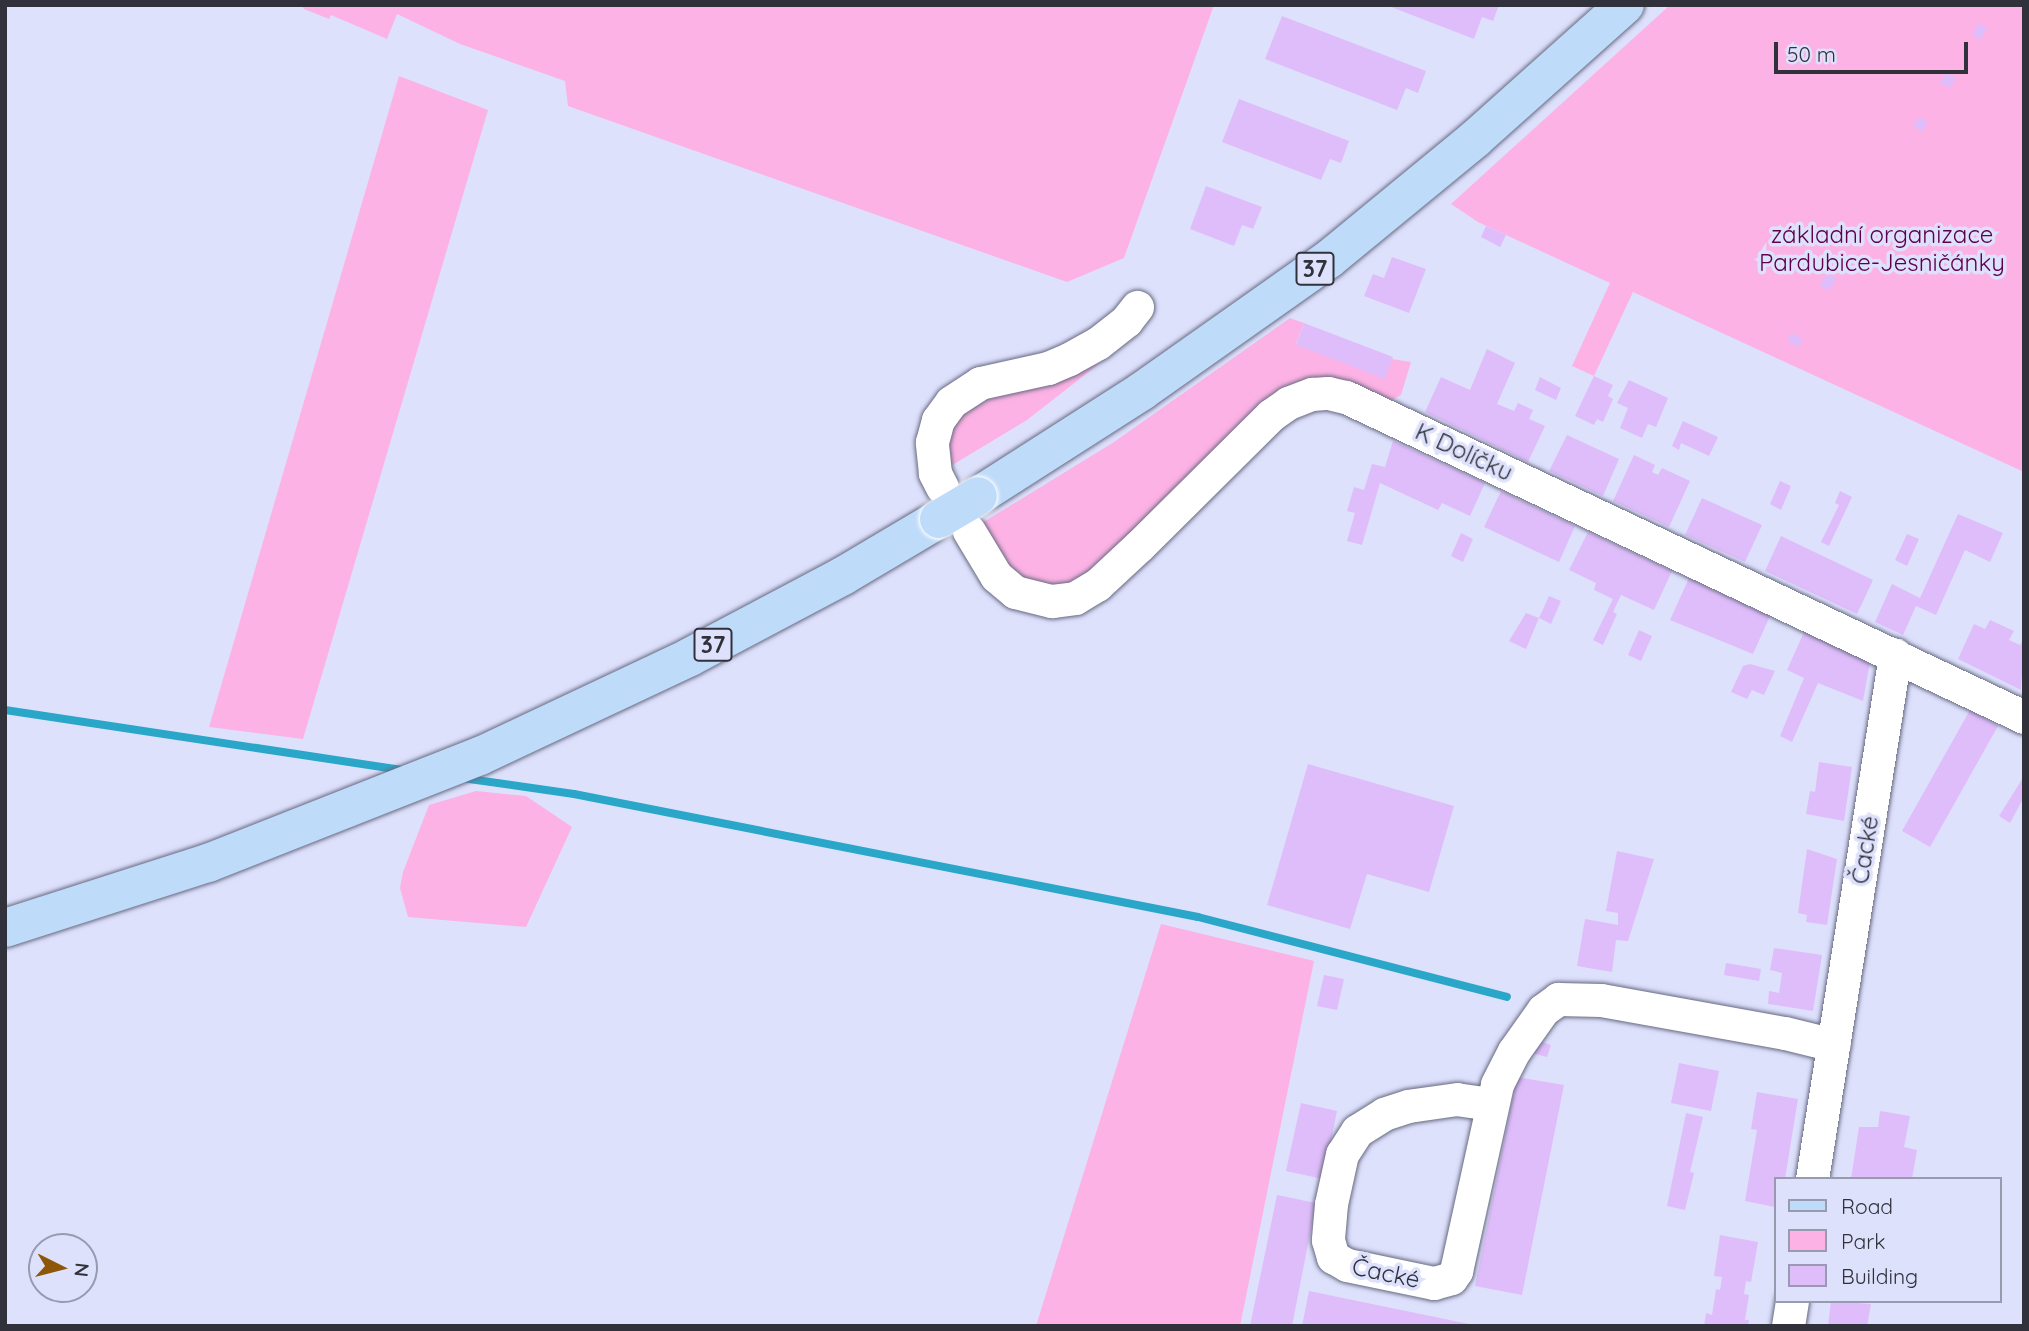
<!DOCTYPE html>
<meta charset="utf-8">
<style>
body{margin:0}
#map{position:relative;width:2029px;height:1331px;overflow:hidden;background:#dee1fc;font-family:Quicksand,sans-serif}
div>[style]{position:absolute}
.green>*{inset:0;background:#fcb2e4}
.stream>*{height:8px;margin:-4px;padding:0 4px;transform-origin:4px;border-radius:4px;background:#2aa7c8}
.building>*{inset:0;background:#dfbdfa}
.roads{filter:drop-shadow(0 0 2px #676981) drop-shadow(0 0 2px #676981)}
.minor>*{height:33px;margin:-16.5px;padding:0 16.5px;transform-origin:16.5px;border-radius:16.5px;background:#fff}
.major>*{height:38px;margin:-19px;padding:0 19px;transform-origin:19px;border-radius:19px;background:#bedbf9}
.bridges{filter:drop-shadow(0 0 2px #fff) drop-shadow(0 0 2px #fff)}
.major-bridge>*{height:38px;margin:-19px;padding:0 19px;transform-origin:19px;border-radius:19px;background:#bedbf9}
span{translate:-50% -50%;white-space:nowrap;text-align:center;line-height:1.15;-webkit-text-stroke:7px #dee1fc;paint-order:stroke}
.shield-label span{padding:2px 5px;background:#dee1fc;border:2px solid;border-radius:5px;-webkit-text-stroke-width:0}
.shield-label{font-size:23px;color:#30313b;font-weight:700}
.park-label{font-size:24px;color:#5f004c}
.street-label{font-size:24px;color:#30313b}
.frame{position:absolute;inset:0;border:7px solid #30313b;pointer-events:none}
.legend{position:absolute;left:1774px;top:1177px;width:228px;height:126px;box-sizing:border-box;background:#dee1fc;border:2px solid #989baf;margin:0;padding:9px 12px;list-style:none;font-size:21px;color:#30313b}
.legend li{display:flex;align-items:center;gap:14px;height:35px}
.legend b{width:35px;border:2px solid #989baf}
.north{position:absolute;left:28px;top:1233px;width:70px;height:70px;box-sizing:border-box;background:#dee1fc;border:2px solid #989baf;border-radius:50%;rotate:96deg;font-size:19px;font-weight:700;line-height:28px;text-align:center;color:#30313b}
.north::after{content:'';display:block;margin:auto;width:24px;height:32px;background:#8d5708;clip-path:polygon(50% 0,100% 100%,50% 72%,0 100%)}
.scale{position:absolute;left:1774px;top:42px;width:194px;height:32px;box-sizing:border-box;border:4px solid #30313b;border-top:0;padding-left:9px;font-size:21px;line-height:24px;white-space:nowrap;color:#30313b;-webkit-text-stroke:5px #dee1fc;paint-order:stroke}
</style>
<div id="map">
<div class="green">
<i style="clip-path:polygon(301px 5px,1214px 5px,1124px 258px,1067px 282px,568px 106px,565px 81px,460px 44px,397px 14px,387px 39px,331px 15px,329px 19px,304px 9px)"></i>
<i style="clip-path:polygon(1670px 5px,2024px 5px,2024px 472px,1633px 292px,1594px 376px,1572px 366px,1610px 283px,1478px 222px,1451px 204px)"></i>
<i style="clip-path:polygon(399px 76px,488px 110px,303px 739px,209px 727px)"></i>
<i style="clip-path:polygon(1290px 318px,1304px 323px,1296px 344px,1411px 362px,1401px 395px,1392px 400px,1337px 382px,1075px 582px,1061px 586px,1024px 580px,1005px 562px,982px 523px,1114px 442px)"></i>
<i style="clip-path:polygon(1100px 363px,1027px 420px,949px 467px,947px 443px,955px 422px,977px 400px,1062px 379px)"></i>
<i style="clip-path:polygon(476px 791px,526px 796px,572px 827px,526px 927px,408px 917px,400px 888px,403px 872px,429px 805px)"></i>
<i style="clip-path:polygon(1161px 924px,1314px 961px,1240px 1326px,1036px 1326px)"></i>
</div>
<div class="stream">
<i style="left:5px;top:710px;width:403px;rotate:8.6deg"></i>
<i style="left:462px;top:778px;width:113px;rotate:8.1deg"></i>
<i style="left:574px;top:794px;width:636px;rotate:11.15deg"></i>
<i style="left:1198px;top:917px;width:319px;rotate:14.5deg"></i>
</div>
<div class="building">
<i style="clip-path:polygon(1386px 5px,1499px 5px,1493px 21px,1482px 17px,1474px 39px)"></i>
<i style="clip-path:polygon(1282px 16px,1426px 71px,1418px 93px,1406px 88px,1397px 110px,1265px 59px)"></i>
<i style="clip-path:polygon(1979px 23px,1987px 28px,1980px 40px,1972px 34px)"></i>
<i style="clip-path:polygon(1946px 73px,1956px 78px,1950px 88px,1940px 83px)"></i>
<i style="clip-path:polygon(1239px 99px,1349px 141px,1341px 163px,1330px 159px,1321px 180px,1222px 142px)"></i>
<i style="clip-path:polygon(1919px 117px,1928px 122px,1922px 132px,1913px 126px)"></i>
<i style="clip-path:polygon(1206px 186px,1262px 207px,1253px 229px,1242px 225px,1234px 246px,1190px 229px)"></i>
<i style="clip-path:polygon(1486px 226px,1506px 235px,1500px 247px,1481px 237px)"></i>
<i style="clip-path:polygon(1392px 257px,1426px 269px,1409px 313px,1364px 296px,1373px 274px,1384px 278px)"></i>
<i style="clip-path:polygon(1827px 273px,1837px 279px,1828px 291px,1820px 285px)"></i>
<i style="clip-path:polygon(1304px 323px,1393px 357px,1385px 379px,1296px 345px)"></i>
<i style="clip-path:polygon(1791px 333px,1803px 339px,1799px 347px,1787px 341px)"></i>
<i style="clip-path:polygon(1487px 349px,1515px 363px,1497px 404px,1514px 411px,1518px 403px,1533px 410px,1529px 419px,1545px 426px,1528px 462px,1425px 412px,1441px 377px,1470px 390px)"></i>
<i style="clip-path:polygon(1594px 376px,1613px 385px,1608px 396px,1613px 399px,1603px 422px,1597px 419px,1594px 425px,1575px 416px)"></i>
<i style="clip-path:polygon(1540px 377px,1561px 388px,1556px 400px,1535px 390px)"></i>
<i style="clip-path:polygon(1629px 380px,1668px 398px,1656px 427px,1648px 424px,1642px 438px,1620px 428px,1628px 408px,1617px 403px)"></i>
<i style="clip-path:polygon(1683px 421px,1718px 437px,1709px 456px,1681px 443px,1679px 450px,1672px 446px)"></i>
<i style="clip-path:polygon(1567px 435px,1619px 459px,1603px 496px,1549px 471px)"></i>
<i style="clip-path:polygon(1393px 441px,1485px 483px,1470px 516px,1442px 503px,1438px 510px,1380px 483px,1362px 545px,1347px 541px,1355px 513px,1347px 511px,1354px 487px,1364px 490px,1372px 464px,1385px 467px)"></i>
<i style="clip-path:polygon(1634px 455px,1655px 465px,1652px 472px,1658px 475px,1662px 468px,1690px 481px,1669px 527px,1613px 501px)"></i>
<i style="clip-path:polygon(1780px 481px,1791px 486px,1781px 510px,1770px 504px)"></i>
<i style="clip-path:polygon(1501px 491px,1575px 526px,1559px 562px,1484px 527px)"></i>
<i style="clip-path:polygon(1840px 491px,1852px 497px,1829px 546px,1821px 542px,1839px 505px,1835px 503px)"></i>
<i style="clip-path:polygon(1702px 498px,1762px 525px,1745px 562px,1685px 535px)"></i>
<i style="clip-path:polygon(1958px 514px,2003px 533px,1990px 562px,1965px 550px,1936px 615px,1916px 606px,1903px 635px,1875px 622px,1892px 584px,1920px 598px)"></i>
<i style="clip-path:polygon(1588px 532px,1672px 571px,1654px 610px,1621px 595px,1613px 612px,1617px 614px,1603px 645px,1593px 640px,1613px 599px,1594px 590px,1596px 583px,1569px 570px)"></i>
<i style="clip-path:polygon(1461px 533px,1473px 539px,1463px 562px,1451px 556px)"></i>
<i style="clip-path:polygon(1907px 534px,1919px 539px,1907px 566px,1895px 560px)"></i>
<i style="clip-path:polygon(1781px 536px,1873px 580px,1857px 614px,1765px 571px)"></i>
<i style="clip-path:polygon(1689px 578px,1770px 616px,1753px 654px,1670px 620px)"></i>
<i style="clip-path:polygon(1549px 596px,1561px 601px,1551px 624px,1539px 618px)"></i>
<i style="clip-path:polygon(1526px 613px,1539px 618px,1526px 649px,1509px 641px)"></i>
<i style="clip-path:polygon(1990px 620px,2014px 631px,2009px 640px,2020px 645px,2024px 638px,2021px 690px,1958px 659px,1974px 624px,1985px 629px)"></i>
<i style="clip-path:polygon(1639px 630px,1652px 636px,1641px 661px,1628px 655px)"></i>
<i style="clip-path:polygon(1804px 632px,1870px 662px,1863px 701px,1818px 683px,1792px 742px,1780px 736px,1804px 678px,1787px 670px)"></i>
<i style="clip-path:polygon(1750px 664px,1775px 671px,1764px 695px,1752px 690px,1747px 699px,1731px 692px,1743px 666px)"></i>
<i style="clip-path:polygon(1970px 710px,1998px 726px,1930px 847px,1902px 831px)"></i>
<i style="clip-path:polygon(1819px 762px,1852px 767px,1844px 821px,1806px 814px,1810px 791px,1815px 792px)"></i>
<i style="clip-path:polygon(1308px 764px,1454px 806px,1429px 892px,1367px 874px,1350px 929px,1267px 905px)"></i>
<i style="clip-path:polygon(2024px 776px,2024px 797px,2010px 823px,1999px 816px)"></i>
<i style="clip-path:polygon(1807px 849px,1837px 859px,1827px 925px,1806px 922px,1807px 915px,1798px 913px)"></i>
<i style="clip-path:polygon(1617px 851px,1654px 859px,1628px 941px,1616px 940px,1612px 972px,1577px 966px,1585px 919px,1618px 925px,1618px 913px,1606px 911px)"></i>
<i style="clip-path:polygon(1774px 948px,1822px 955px,1813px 1011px,1768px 1004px,1769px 991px,1779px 993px,1782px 973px,1770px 970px)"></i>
<i style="clip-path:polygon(1726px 963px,1761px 969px,1759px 981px,1724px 975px)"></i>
<i style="clip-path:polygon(1324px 975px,1344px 979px,1337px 1010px,1317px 1006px)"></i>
<i style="clip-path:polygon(1537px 1040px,1551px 1045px,1547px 1057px,1532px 1053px)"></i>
<i style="clip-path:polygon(1679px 1063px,1719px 1071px,1711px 1111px,1671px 1103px)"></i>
<i style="clip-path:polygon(1517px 1077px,1564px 1085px,1522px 1295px,1475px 1286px)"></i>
<i style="clip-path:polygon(1757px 1092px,1798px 1099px,1785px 1179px,1775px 1179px,1775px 1207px,1745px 1201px,1757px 1130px,1751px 1129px)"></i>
<i style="clip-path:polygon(1301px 1103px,1337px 1111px,1323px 1179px,1286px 1171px)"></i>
<i style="clip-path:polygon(1880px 1111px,1910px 1116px,1904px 1147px,1917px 1150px,1912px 1179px,1851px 1179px,1859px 1127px,1878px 1127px)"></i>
<i style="clip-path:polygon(1686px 1113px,1703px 1117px,1690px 1172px,1694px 1173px,1685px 1210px,1667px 1206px)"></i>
<i style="clip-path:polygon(1277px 1195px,1316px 1203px,1292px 1326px,1250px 1326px)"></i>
<i style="clip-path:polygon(1720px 1235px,1758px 1242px,1751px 1282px,1746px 1281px,1744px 1294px,1749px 1295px,1745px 1320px,1749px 1320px,1748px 1326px,1704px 1326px,1706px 1313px,1712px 1315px,1716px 1289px,1720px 1290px,1722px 1277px,1714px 1276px)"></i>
<i style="clip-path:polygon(1309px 1291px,1474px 1325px,1474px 1326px,1302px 1326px)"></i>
<i style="clip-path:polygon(1831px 1301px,1871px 1304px,1867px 1326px,1828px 1326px)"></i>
</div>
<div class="roads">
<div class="minor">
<i style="left:942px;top:487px;width:16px;rotate:-117deg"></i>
<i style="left:935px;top:473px;width:31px;rotate:-96deg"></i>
<i style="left:932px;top:442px;width:23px;rotate:-75deg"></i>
<i style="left:938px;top:420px;width:22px;rotate:-54deg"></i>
<i style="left:951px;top:402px;width:35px;rotate:-33deg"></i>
<i style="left:980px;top:383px;width:70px;rotate:-12.4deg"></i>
<i style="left:1048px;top:368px;width:23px;rotate:-23deg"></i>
<i style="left:1069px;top:359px;width:33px;rotate:-29deg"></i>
<i style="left:1098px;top:343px;width:36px;rotate:-38deg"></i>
<i style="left:1126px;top:321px;width:18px;rotate:-52deg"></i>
<i style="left:969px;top:531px;width:52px;rotate:59deg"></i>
<i style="left:996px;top:576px;width:25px;rotate:40deg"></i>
<i style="left:1015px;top:592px;width:38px;rotate:14deg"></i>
<i style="left:1052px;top:601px;width:23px;rotate:-7deg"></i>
<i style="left:1075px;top:598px;width:26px;rotate:-31deg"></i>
<i style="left:1097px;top:585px;width:57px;rotate:-42.9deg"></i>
<i style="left:1139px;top:546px;width:186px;rotate:-44.8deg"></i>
<i style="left:1271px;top:415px;width:21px;rotate:-35deg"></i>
<i style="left:1288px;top:403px;width:26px;rotate:-21deg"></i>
<i style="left:1312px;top:394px;width:16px;rotate:-4deg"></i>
<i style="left:1328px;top:393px;width:18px;rotate:13deg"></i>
<i style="left:1346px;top:397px;width:750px;rotate:25.27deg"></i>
<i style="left:1491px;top:1104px;width:34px;rotate:-172deg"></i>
<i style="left:1457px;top:1099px;width:49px;rotate:171.9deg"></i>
<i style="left:1408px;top:1106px;width:25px;rotate:162deg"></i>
<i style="left:1384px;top:1114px;width:32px;rotate:148deg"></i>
<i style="left:1357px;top:1131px;width:27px;rotate:123deg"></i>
<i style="left:1342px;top:1154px;width:51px;rotate:102.4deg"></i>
<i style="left:1331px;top:1204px;width:36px;rotate:95deg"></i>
<i style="left:1328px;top:1240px;width:18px;rotate:74deg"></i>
<i style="left:1333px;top:1257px;width:16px;rotate:30deg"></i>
<i style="left:1347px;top:1265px;width:89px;rotate:11.7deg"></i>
<i style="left:1434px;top:1283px;width:18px;rotate:-16deg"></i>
<i style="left:1451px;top:1278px;width:9px;rotate:-54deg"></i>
<i style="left:1456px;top:1271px;width:191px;rotate:-77.6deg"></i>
<i style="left:1497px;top:1084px;width:37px;rotate:-63deg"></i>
<i style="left:1514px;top:1051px;width:50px;rotate:-54.7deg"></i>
<i style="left:1543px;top:1010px;width:19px;rotate:-36deg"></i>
<i style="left:1558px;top:999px;width:43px;rotate:1.3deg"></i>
<i style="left:1601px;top:1000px;width:187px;rotate:10.2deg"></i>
<i style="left:1785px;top:1033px;width:50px;rotate:13.8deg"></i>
<i style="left:1812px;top:1179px;width:531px;rotate:-81deg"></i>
<i style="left:1788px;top:1326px;width:25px;rotate:-81deg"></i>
</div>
<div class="major">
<i style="left:978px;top:496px;width:195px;rotate:-32.6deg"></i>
<i style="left:1142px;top:391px;width:229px;rotate:-35.2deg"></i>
<i style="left:1329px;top:259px;width:189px;rotate:-39.4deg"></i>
<i style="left:1475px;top:139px;width:201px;rotate:-41.8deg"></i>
<i style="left:5px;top:928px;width:213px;rotate:-17.8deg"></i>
<i style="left:208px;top:863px;width:292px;rotate:-21.5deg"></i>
<i style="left:480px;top:756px;width:232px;rotate:-25.2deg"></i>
<i style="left:690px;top:657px;width:173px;rotate:-27.9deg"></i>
<i style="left:843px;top:576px;width:112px;rotate:-30.7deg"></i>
</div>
</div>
<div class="bridges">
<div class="major-bridge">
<i style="left:939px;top:519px;width:45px;rotate:-30.5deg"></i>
</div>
</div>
<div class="shield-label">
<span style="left:1315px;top:269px">37</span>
<span style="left:713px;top:645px">37</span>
</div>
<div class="park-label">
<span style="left:1882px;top:249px">základní organizace<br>Pardubice-Jesničánky</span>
</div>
<div class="street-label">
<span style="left:1464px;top:452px;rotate:25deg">K Dolíčku</span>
<span style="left:1865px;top:850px;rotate:-81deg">Čacké</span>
<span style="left:1386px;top:1273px;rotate:12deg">Čacké</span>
</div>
<div class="frame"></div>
<ul class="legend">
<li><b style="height:9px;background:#bedbf9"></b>Road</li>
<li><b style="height:19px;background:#fcb2e4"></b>Park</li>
<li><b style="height:19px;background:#dfbdfa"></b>Building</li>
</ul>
<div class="north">N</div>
<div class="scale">50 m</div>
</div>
